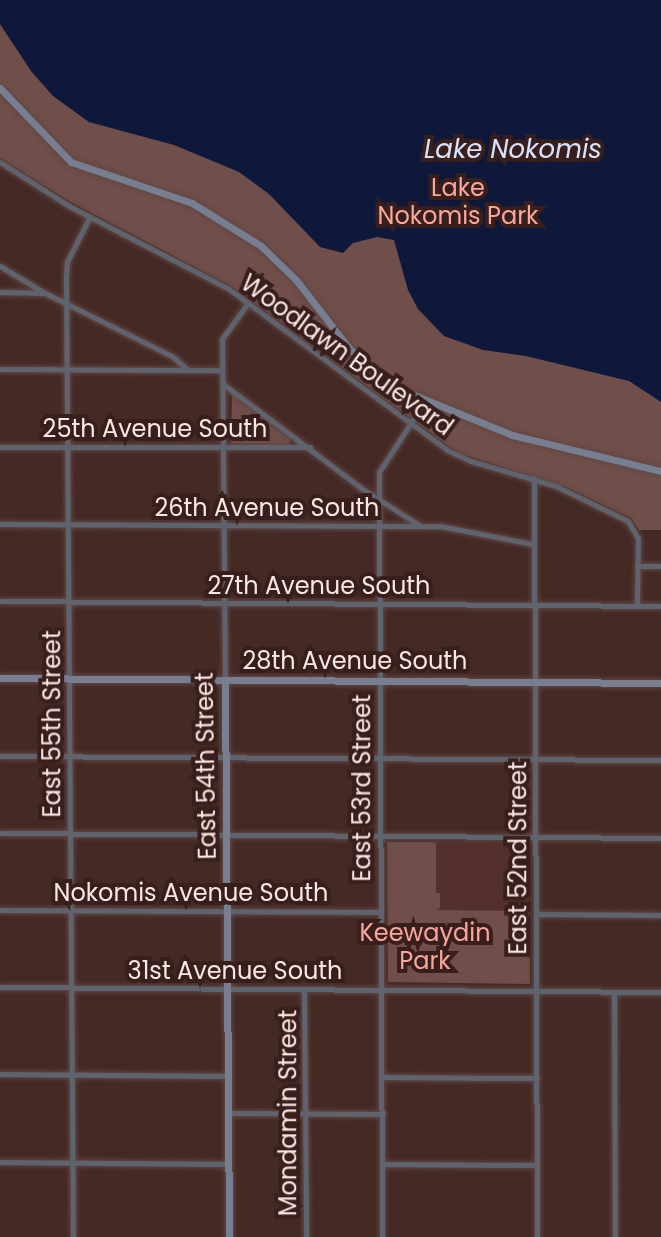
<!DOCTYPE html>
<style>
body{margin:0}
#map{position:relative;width:661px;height:1237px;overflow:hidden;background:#442925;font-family:Poppins,sans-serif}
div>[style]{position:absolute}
.built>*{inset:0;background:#53302c}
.green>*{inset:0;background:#704e49}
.water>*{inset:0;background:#0d183b}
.roads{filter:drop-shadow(0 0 2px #614744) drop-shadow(0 0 2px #614744)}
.street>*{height:5px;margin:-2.5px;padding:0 2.5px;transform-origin:2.5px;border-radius:2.5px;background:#5e636e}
.secondary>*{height:7px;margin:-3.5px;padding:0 3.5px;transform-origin:3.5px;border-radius:3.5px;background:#767e8f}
span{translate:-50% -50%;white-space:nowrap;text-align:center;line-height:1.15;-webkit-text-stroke:8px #391f1c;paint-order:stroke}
.park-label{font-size:24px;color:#f9a79c}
.street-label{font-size:24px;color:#fae7e4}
.water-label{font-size:26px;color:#d7e3fe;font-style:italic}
</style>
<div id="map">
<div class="built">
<i style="clip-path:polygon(436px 842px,529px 843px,529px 911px,436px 910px)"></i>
</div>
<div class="green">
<i style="clip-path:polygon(0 0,661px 0,661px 530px,639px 530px,631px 518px,566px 487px,458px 453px,231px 286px,69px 201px,0 158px)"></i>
<i style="clip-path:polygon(232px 394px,291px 439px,289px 445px,231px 444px)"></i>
<i style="clip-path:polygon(387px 842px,436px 842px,436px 893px,440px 893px,440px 908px,436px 910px,529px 911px,530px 984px,388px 982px)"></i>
</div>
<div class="water">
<i style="clip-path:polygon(0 0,661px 0,661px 402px,629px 381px,526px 356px,483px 350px,444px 336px,418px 309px,408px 290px,394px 240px,377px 237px,353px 243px,343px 253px,320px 247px,269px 194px,239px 172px,174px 145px,89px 122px,53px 96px,31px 71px,0 24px)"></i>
</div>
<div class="roads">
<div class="street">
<i style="left:0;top:162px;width:82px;rotate:32.5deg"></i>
<i style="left:69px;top:206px;width:180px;rotate:27.4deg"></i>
<i style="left:229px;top:289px;width:271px;rotate:36.4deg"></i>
<i style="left:447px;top:450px;width:26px;rotate:25deg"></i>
<i style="left:471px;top:461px;width:89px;rotate:16.4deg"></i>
<i style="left:556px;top:486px;width:80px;rotate:25.9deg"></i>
<i style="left:628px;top:521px;width:20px;rotate:60deg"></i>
<i style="left:638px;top:538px;width:67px;rotate:90.9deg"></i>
<i style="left:0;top:266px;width:52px;rotate:31deg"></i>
<i style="left:45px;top:293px;width:142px;rotate:26.4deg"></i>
<i style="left:172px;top:356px;width:21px;rotate:41deg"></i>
<i style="left:0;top:292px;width:44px;rotate:1.3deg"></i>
<i style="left:0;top:369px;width:222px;rotate:0.3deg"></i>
<i style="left:223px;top:384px;width:173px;rotate:37deg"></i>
<i style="left:361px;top:488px;width:69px;rotate:32.5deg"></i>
<i style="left:0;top:447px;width:310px"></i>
<i style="left:534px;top:478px;width:759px;rotate:89.77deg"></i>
<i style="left:0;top:524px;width:440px;rotate:0.3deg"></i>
<i style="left:440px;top:526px;width:95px;rotate:11deg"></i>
<i style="left:637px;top:566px;width:24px"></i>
<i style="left:0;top:601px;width:661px;rotate:0.43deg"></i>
<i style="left:225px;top:680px;width:341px;rotate:-90.5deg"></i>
<i style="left:222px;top:339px;width:44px;rotate:-54.2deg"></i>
<i style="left:0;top:756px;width:661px;rotate:0.35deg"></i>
<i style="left:0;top:833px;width:661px;rotate:0.43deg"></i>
<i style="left:0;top:910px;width:381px;rotate:0.3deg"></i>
<i style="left:537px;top:914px;width:124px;rotate:0.5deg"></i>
<i style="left:0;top:987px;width:661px;rotate:0.43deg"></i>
<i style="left:304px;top:990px;width:247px;rotate:89.5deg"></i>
<i style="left:614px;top:992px;width:245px;rotate:89.8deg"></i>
<i style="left:0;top:1074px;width:228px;rotate:0.5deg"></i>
<i style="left:383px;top:1077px;width:154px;rotate:0.4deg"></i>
<i style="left:229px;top:1113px;width:154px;rotate:0.4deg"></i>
<i style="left:0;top:1162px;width:228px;rotate:0.5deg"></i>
<i style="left:382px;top:1164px;width:155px;rotate:0.4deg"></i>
<i style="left:73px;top:1237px;width:961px;rotate:-90.42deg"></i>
<i style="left:66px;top:276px;width:14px;rotate:-86deg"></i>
<i style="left:67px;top:262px;width:51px;rotate:-63.4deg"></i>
<i style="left:382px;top:1237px;width:765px;rotate:-90.22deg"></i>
<i style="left:379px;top:472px;width:85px;rotate:-57.1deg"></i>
</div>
<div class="secondary">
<i style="left:0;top:88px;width:103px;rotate:46.2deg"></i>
<i style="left:71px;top:162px;width:128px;rotate:18.7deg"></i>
<i style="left:192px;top:203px;width:81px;rotate:31.9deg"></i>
<i style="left:261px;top:246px;width:50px;rotate:44.2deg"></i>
<i style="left:297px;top:281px;width:83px;rotate:52.3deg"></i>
<i style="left:348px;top:347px;width:30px;rotate:45deg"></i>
<i style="left:369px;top:368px;width:40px;rotate:34deg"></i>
<i style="left:402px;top:390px;width:119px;rotate:22.2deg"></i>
<i style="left:512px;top:435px;width:153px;rotate:13.6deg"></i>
<i style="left:0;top:678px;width:661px;rotate:0.43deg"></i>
<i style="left:225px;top:680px;width:557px;rotate:89.59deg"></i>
</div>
</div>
<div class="park-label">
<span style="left:458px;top:202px">Lake<br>Nokomis Park</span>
<span style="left:425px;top:947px">Keewaydin<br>Park</span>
</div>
<div class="street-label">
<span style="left:347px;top:355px;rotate:36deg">Woodlawn Boulevard</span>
<span style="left:155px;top:429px">25th Avenue South</span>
<span style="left:267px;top:508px">26th Avenue South</span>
<span style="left:319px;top:586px">27th Avenue South</span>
<span style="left:355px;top:661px">28th Avenue South</span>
<span style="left:52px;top:724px;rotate:-90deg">East 55th Street</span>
<span style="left:206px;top:766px;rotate:-91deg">East 54th Street</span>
<span style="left:362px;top:788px;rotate:-90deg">East 53rd Street</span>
<span style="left:518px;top:858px;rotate:-90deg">East 52nd Street</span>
<span style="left:191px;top:893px">Nokomis Avenue South</span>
<span style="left:235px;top:971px">31st Avenue South</span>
<span style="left:288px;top:1113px;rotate:-90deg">Mondamin Street</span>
</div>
<div class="water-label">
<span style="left:513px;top:150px">Lake Nokomis</span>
</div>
</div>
